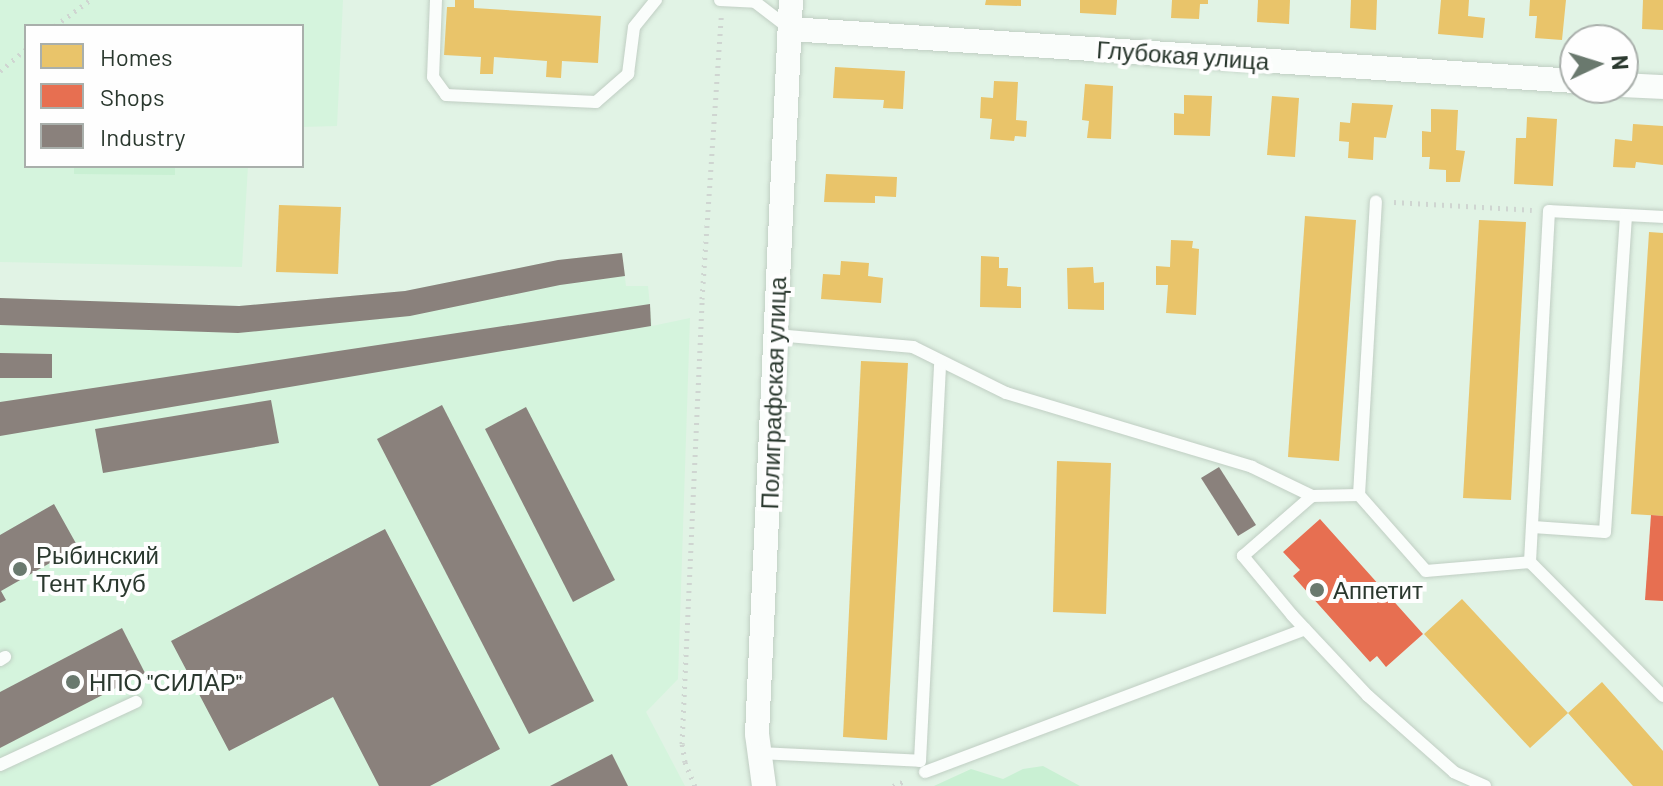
<!DOCTYPE html>
<meta charset="utf-8">
<style>
body{margin:0}
#map{position:relative;width:1663px;height:786px;overflow:hidden;background:#e1f3e5;font-family:Barlow,sans-serif}
div>[style]{position:absolute}
.built>*{inset:0;background:#d5f4dd}
.green>*{inset:0;background:#c9f0d3}
.homes>*{inset:0;background:#e9c46a}
.shops>*{inset:0;background:#e76f51}
.industry>*{inset:0;background:#8a817c}
.path>*{height:5px;margin-top:-2.5px;transform-origin:0;background:repeating-linear-gradient(90deg,#cfd5d1 0 2px,transparent 0 8px)}
.roads{filter:drop-shadow(0 0 2px #c0cec3) drop-shadow(0 0 2px #c0cec3)}
.lane>*{height:12px;margin:-6px;padding:0 6px;transform-origin:6px;border-radius:6px;background:#fafdfb}
.street>*{height:24px;margin:-12px;padding:0 12px;transform-origin:12px;border-radius:12px;background:#fafdfb}
.dots>*{width:22px;height:22px;translate:-50% -50%;box-sizing:border-box;border:4px solid #fefefe;border-radius:50%}
span{translate:-50% -50%;white-space:nowrap;text-align:center;line-height:1.15;-webkit-text-stroke:8px #fefefe;paint-order:stroke}
.street-label{font-size:24px;color:#2a382e}
.poi-label{font-size:24px;color:#2a382e}
.left{translate:0 -50%;text-align:left}
.legend{position:absolute;left:24px;top:24px;width:280px;height:144px;box-sizing:border-box;background:#fefefe;border:2px solid #a9afab;margin:0;padding:10px 14px;list-style:none;font-size:24px;color:#2a382e}
.legend li{display:flex;align-items:center;gap:16px;height:40px}
.legend b{width:40px;border:2px solid #a9afab}
.north{position:absolute;left:1559px;top:24px;width:80px;height:80px;box-sizing:border-box;background:#fefefe;border:2px solid #a9afab;border-radius:50%;rotate:86deg;font-size:22px;font-weight:700;line-height:32px;text-align:center;color:#2a382e}
.north::after{content:'';display:block;margin:auto;width:28px;height:36px;background:#6a796e;clip-path:polygon(50% 0,100% 100%,50% 72%,0 100%)}
</style>
<div id="map">
<div class="built">
<i style="clip-path:polygon(0 0,343px 0,337px 126px,302px 127px,302px 26px,26px 26px,26px 166px,248px 166px,242px 267px,0 262px)"></i>
<i style="clip-path:polygon(622px 253px,626px 286px,648px 286px,652px 326px,690px 318px,678px 679px,646px 712px,685px 786px,0 786px,0 298px,239px 306px,405px 291px,558px 260px)"></i>
</div>
<div class="green">
<i style="clip-path:polygon(74px 166px,175px 166px,175px 175px,74px 174px)"></i>
<i style="clip-path:polygon(1043px 766px,1080px 786px,934px 786px,971px 769px,1003px 779px,1023px 769px)"></i>
</div>
<div class="homes">
<i style="clip-path:polygon(455px 0,474px 0,474px 8px,601px 16px,598px 63px,562px 61px,561px 78px,546px 77px,547px 61px,494px 57px,493px 74px,480px 74px,481px 57px,444px 55px,447px 7px,455px 7px)"></i>
<i style="clip-path:polygon(986px 0,1021px 0,1021px 6px,985px 5px)"></i>
<i style="clip-path:polygon(1080px 0,1117px 0,1116px 15px,1080px 13px)"></i>
<i style="clip-path:polygon(1172px 0,1208px 0,1208px 4px,1200px 4px,1199px 19px,1171px 18px)"></i>
<i style="clip-path:polygon(1258px 0,1290px 0,1289px 24px,1257px 22px)"></i>
<i style="clip-path:polygon(1351px 0,1377px 0,1376px 30px,1350px 28px)"></i>
<i style="clip-path:polygon(1441px 0,1469px 0,1468px 16px,1485px 18px,1483px 38px,1438px 34px)"></i>
<i style="clip-path:polygon(1530px 0,1566px 0,1562px 40px,1535px 38px,1537px 16px,1529px 16px)"></i>
<i style="clip-path:polygon(1643px 0,1663px 0,1663px 30px,1642px 29px)"></i>
<i style="clip-path:polygon(835px 67px,905px 71px,903px 109px,883px 108px,884px 100px,833px 98px)"></i>
<i style="clip-path:polygon(994px 81px,1018px 82px,1016px 120px,1027px 121px,1026px 137px,1015px 136px,1014px 141px,990px 139px,992px 119px,980px 118px,981px 97px,993px 98px)"></i>
<i style="clip-path:polygon(1085px 84px,1113px 86px,1111px 139px,1087px 138px,1089px 121px,1082px 120px)"></i>
<i style="clip-path:polygon(1184px 95px,1212px 96px,1210px 136px,1174px 135px,1174px 113px,1184px 114px)"></i>
<i style="clip-path:polygon(1272px 96px,1299px 98px,1295px 157px,1267px 155px)"></i>
<i style="clip-path:polygon(1352px 103px,1393px 105px,1386px 138px,1374px 137px,1373px 160px,1348px 158px,1349px 142px,1339px 141px,1340px 122px,1350px 123px)"></i>
<i style="clip-path:polygon(1431px 109px,1458px 110px,1456px 150px,1465px 151px,1460px 182px,1446px 182px,1446px 170px,1429px 169px,1430px 157px,1422px 157px,1422px 131px,1431px 132px)"></i>
<i style="clip-path:polygon(1527px 117px,1557px 119px,1553px 186px,1514px 184px,1516px 138px,1526px 138px)"></i>
<i style="clip-path:polygon(1633px 124px,1663px 126px,1663px 165px,1636px 162px,1635px 168px,1613px 167px,1615px 139px,1632px 141px)"></i>
<i style="clip-path:polygon(826px 174px,897px 177px,896px 197px,875px 196px,875px 203px,824px 202px)"></i>
<i style="clip-path:polygon(279px 205px,341px 207px,338px 274px,276px 272px)"></i>
<i style="clip-path:polygon(1305px 216px,1356px 220px,1339px 461px,1288px 457px)"></i>
<i style="clip-path:polygon(1479px 220px,1526px 222px,1511px 500px,1463px 498px)"></i>
<i style="clip-path:polygon(1649px 232px,1663px 233px,1663px 516px,1631px 514px)"></i>
<i style="clip-path:polygon(1171px 240px,1193px 241px,1192px 248px,1199px 249px,1196px 315px,1166px 313px,1168px 285px,1156px 285px,1156px 266px,1170px 267px)"></i>
<i style="clip-path:polygon(981px 256px,999px 257px,999px 268px,1008px 268px,1007px 286px,1021px 287px,1021px 308px,980px 307px)"></i>
<i style="clip-path:polygon(841px 261px,869px 263px,868px 276px,883px 278px,881px 303px,821px 299px,823px 274px,840px 275px)"></i>
<i style="clip-path:polygon(1093px 267px,1094px 283px,1104px 282px,1104px 310px,1068px 309px,1067px 268px)"></i>
<i style="clip-path:polygon(861px 361px,908px 363px,887px 740px,843px 737px)"></i>
<i style="clip-path:polygon(1057px 461px,1111px 463px,1106px 614px,1053px 612px)"></i>
<i style="clip-path:polygon(1462px 599px,1568px 713px,1602px 682px,1663px 751px,1663px 786px,1633px 786px,1568px 713px,1530px 748px,1424px 634px)"></i>
</div>
<div class="shops">
<i style="clip-path:polygon(1651px 515px,1663px 516px,1663px 601px,1645px 600px)"></i>
<i style="clip-path:polygon(1320px 519px,1423px 634px,1386px 667px,1377px 656px,1370px 662px,1293px 576px,1300px 570px,1283px 552px)"></i>
</div>
<div class="industry">
<i style="clip-path:polygon(622px 253px,625px 276px,560px 285px,410px 316px,238px 333px,0 325px,0 298px,239px 306px,405px 291px,558px 260px)"></i>
<i style="clip-path:polygon(650px 304px,651px 326px,0 436px,0 402px)"></i>
<i style="clip-path:polygon(0 353px,52px 354px,52px 378px,0 378px)"></i>
<i style="clip-path:polygon(271px 400px,279px 443px,103px 473px,95px 429px)"></i>
<i style="clip-path:polygon(442px 405px,594px 701px,529px 734px,377px 439px)"></i>
<i style="clip-path:polygon(526px 407px,615px 580px,573px 602px,485px 429px)"></i>
<i style="clip-path:polygon(1219px 467px,1256px 525px,1238px 536px,1201px 478px)"></i>
<i style="clip-path:polygon(54px 504px,78px 547px,1px 591px,6px 600px,0 603px,0 535px)"></i>
<i style="clip-path:polygon(385px 529px,500px 749px,430px 786px,379px 786px,333px 697px,229px 751px,171px 641px)"></i>
<i style="clip-path:polygon(122px 628px,145px 673px,0 748px,0 692px)"></i>
<i style="clip-path:polygon(612px 754px,628px 786px,550px 786px)"></i>
</div>
<div class="path">
<i style="left:55px;top:26px;width:44px;rotate:-36.6deg"></i>
<i style="left:0;top:71px;width:34px;rotate:-40deg"></i>
<i style="left:1394px;top:202px;width:138px;rotate:3.3deg"></i>
<i style="left:695px;top:786px;width:26px;rotate:-113deg"></i>
<i style="left:685px;top:762px;width:18px;rotate:-99deg"></i>
<i style="left:682px;top:744px;width:445px;rotate:-87.4deg"></i>
<i style="left:702px;top:299px;width:283px;rotate:-86.1deg"></i>
<i style="left:893px;top:786px;width:15px;rotate:-23deg"></i>
</div>
<div class="roads">
<div class="lane">
<i style="left:436px;top:0;width:77px;rotate:92.2deg"></i>
<i style="left:433px;top:77px;width:22px;rotate:54deg"></i>
<i style="left:446px;top:95px;width:150px;rotate:2.7deg"></i>
<i style="left:596px;top:102px;width:43px;rotate:-41.2deg"></i>
<i style="left:628px;top:74px;width:47px;rotate:-82.7deg"></i>
<i style="left:634px;top:27px;width:35px;rotate:-51deg"></i>
<i style="left:720px;top:0;width:35px;rotate:3deg"></i>
<i style="left:755px;top:2px;width:44px;rotate:37.6deg"></i>
<i style="left:1663px;top:217px;width:114px;rotate:-177deg"></i>
<i style="left:1549px;top:211px;width:352px;rotate:93.1deg"></i>
<i style="left:1530px;top:562px;width:189px;rotate:45.2deg"></i>
<i style="left:776px;top:335px;width:138px;rotate:5deg"></i>
<i style="left:913px;top:347px;width:104px;rotate:26.3deg"></i>
<i style="left:1006px;top:393px;width:257px;rotate:16.7deg"></i>
<i style="left:1252px;top:467px;width:67px;rotate:25.8deg"></i>
<i style="left:1359px;top:495px;width:294px;rotate:-86.7deg"></i>
<i style="left:1533px;top:527px;width:72px;rotate:4deg"></i>
<i style="left:1605px;top:532px;width:317px;rotate:-86.2deg"></i>
<i style="left:0;top:660px;width:6px;rotate:-31deg"></i>
<i style="left:759px;top:753px;width:161px;rotate:2.8deg"></i>
<i style="left:920px;top:761px;width:399px;rotate:-87.1deg"></i>
<i style="left:0;top:765px;width:150px;rotate:-24.9deg"></i>
<i style="left:925px;top:772px;width:406px;rotate:-20.6deg"></i>
<i style="left:1485px;top:786px;width:34px;rotate:-156deg"></i>
<i style="left:1454px;top:772px;width:115px;rotate:-138.5deg"></i>
<i style="left:1368px;top:696px;width:111px;rotate:-133.2deg"></i>
<i style="left:1292px;top:615px;width:77px;rotate:-129.7deg"></i>
<i style="left:1243px;top:556px;width:91px;rotate:-41deg"></i>
<i style="left:1312px;top:496px;width:47px;rotate:-1.2deg"></i>
<i style="left:1359px;top:495px;width:101px;rotate:48.6deg"></i>
<i style="left:1426px;top:571px;width:104px;rotate:-4.9deg"></i>
</div>
<div class="street">
<i style="left:790px;top:29px;width:787px;rotate:3.79deg"></i>
<i style="left:1623px;top:85px;width:40px;rotate:2.9deg"></i>
<i style="left:764px;top:786px;width:52px;rotate:-97.7deg"></i>
<i style="left:757px;top:734px;width:735px;rotate:-87.35deg"></i>
</div>
</div>
<div class="dots">
<i style="left:20px;top:569px;background:#6a796e"></i>
<i style="left:1317px;top:590px;background:#6a796e"></i>
<i style="left:73px;top:682px;background:#6a796e"></i>
</div>
<div class="street-label">
<span style="left:1183px;top:55px;rotate:4deg">Глубокая улица</span>
<span style="left:773px;top:393px;rotate:-88deg">Полиграфская улица</span>
</div>
<div class="poi-label">
<span class="left" style="left:36px;top:569px">Рыбинский<br>Тент Клуб</span>
<span class="left" style="left:1333px;top:590px">Аппетит</span>
<span class="left" style="left:89px;top:682px">НПО "СИЛАР"</span>
</div>
<ul class="legend">
<li><b style="height:22px;background:#e9c46a"></b>Homes</li>
<li><b style="height:22px;background:#e76f51"></b>Shops</li>
<li><b style="height:22px;background:#8a817c"></b>Industry</li>
</ul>
<div class="north">N</div>
</div>
